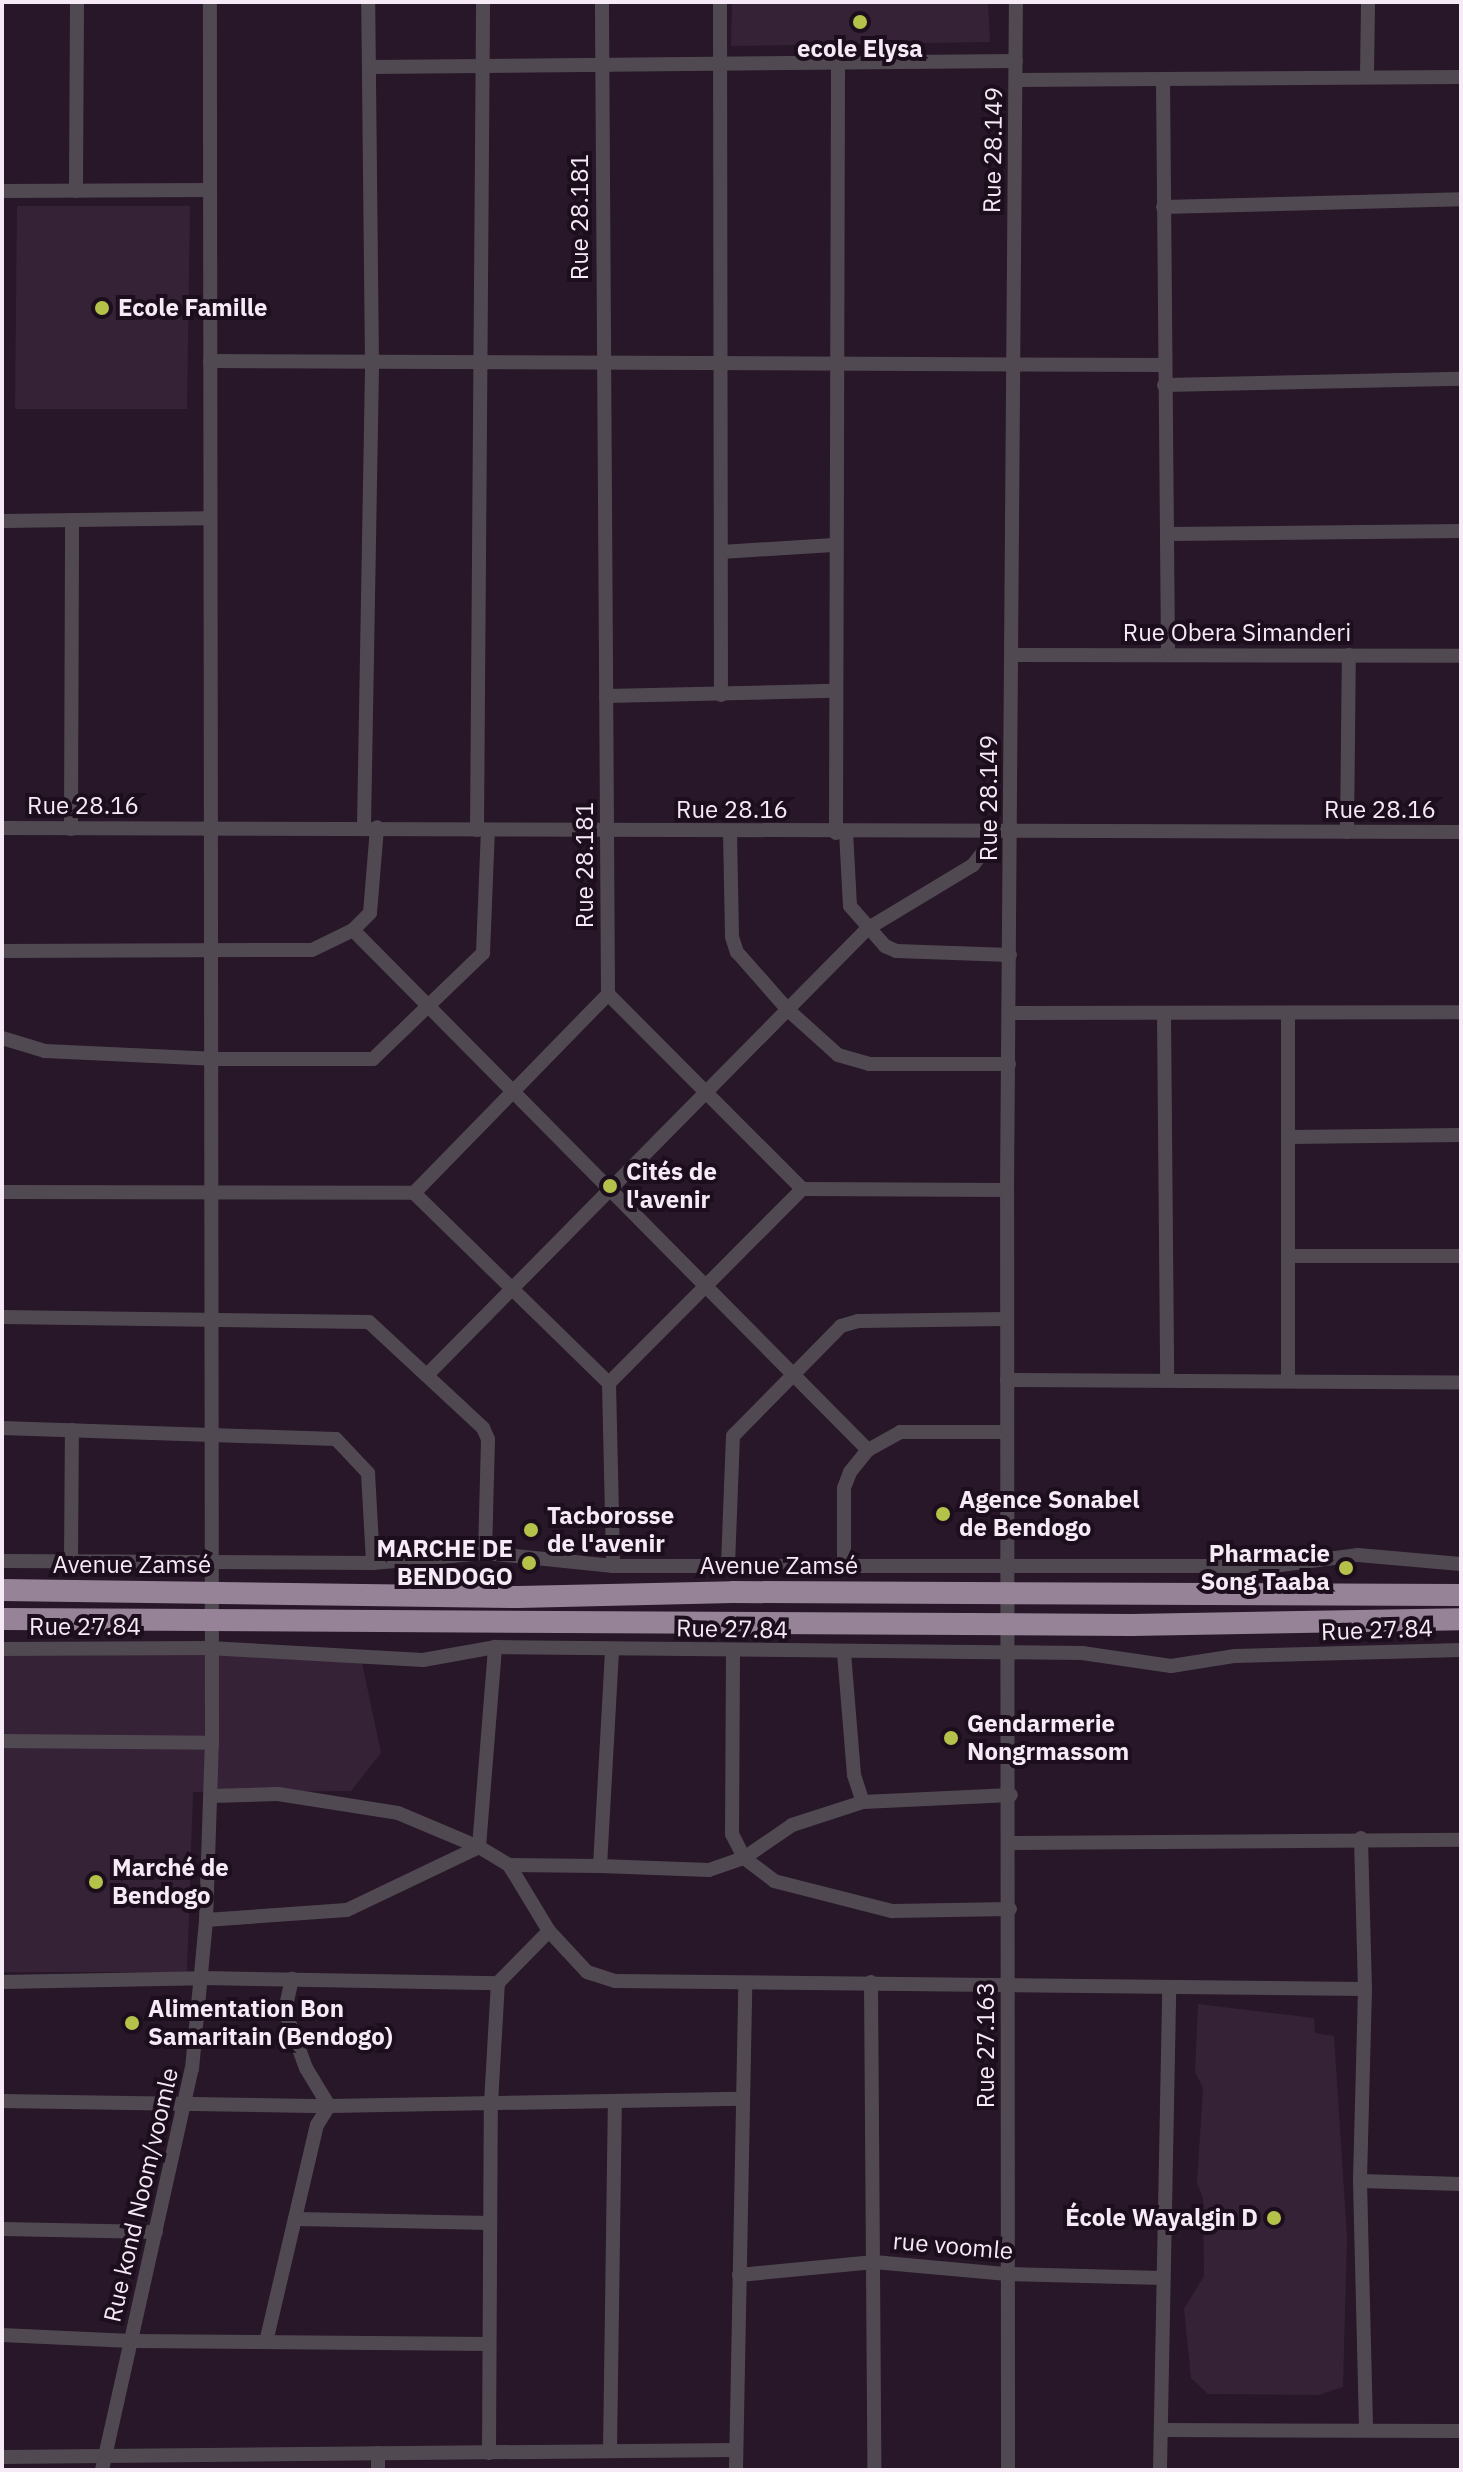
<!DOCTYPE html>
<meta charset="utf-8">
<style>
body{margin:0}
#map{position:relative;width:1463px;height:2472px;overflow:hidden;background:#271728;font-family:"IBM Plex Sans",sans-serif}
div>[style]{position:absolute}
.built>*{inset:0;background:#362237}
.minor>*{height:14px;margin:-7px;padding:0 7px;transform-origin:7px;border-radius:7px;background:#514951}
.highway>*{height:22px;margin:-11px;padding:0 11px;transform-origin:11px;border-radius:11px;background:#978398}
.dots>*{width:22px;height:22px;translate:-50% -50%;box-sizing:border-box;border:4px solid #1d0e1e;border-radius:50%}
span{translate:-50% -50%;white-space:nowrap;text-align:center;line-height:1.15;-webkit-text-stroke:8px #1d0e1e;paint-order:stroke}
.poi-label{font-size:24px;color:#f5eaf5;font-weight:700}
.left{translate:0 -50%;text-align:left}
.right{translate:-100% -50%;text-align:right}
.street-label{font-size:24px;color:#f5eaf5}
.frame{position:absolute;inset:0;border:4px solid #f5eaf5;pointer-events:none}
</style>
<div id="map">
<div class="built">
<i style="clip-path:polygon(732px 2px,988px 2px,990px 42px,731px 46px)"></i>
<i style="clip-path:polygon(17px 206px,190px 206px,187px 409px,15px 409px)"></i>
<i style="clip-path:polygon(360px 1653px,381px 1753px,351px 1791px,193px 1792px,187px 1972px,2px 1972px,2px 1656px)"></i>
<i style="clip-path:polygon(1198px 2004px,1314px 2018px,1315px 2033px,1334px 2036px,1347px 2237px,1343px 2387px,1319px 2395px,1208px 2394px,1191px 2378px,1184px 2309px,1204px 2276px,1203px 2198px,1197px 2183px,1203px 2088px,1195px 2072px)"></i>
</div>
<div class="minor">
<i style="left:720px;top:2px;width:693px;rotate:89.92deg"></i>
<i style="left:370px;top:67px;width:646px;rotate:-0.53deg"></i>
<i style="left:1367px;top:75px;width:73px;rotate:-89.2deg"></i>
<i style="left:1163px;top:79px;width:575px;rotate:89.5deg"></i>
<i style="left:1016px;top:80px;width:445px;rotate:-0.4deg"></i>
<i style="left:2px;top:191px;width:208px;rotate:-0.3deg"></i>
<i style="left:76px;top:191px;width:189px;rotate:-89.7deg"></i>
<i style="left:1163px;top:207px;width:298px;rotate:-1.5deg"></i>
<i style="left:210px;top:361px;width:955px;rotate:0.24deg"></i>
<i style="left:1164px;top:385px;width:297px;rotate:-1.2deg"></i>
<i style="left:2px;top:521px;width:205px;rotate:-0.8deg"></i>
<i style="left:1168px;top:534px;width:293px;rotate:-0.6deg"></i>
<i style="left:721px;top:552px;width:112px;rotate:-3.6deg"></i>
<i style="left:1012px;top:655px;width:449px;rotate:0.1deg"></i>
<i style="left:606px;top:696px;width:227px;rotate:-1.3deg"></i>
<i style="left:364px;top:827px;width:462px;rotate:-89deg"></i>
<i style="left:372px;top:365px;width:363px;rotate:-90.6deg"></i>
<i style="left:2px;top:828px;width:1459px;rotate:0.16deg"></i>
<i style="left:71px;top:829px;width:309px;rotate:-89.8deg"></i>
<i style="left:477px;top:830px;width:828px;rotate:-89.58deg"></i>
<i style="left:730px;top:832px;width:105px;rotate:88.9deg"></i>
<i style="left:732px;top:937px;width:16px;rotate:72deg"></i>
<i style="left:737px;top:952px;width:76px;rotate:48.7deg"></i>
<i style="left:787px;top:1009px;width:69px;rotate:42deg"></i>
<i style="left:838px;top:1055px;width:32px;rotate:16deg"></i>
<i style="left:869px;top:1064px;width:140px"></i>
<i style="left:846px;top:832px;width:74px;rotate:86.9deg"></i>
<i style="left:850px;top:906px;width:53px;rotate:48.8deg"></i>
<i style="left:885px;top:946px;width:12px;rotate:24deg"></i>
<i style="left:896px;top:951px;width:114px;rotate:2deg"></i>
<i style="left:1347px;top:832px;width:177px;rotate:-89.4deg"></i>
<i style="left:836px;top:833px;width:768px;rotate:-89.85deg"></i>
<i style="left:353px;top:930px;width:732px;rotate:45.28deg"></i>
<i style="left:2px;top:951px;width:310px;rotate:-0.2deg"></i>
<i style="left:312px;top:950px;width:46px;rotate:-26deg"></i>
<i style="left:353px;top:930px;width:24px;rotate:-45deg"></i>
<i style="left:370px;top:913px;width:86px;rotate:-85.3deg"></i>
<i style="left:608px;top:994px;width:275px;rotate:45.1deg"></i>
<i style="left:802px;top:1189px;width:205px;rotate:0.3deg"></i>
<i style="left:1010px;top:1013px;width:451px;rotate:-0.1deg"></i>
<i style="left:1164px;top:1013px;width:366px;rotate:89.5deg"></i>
<i style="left:1288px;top:1013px;width:367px;rotate:90deg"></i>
<i style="left:2px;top:1038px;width:45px;rotate:16.8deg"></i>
<i style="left:45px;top:1051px;width:167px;rotate:2.7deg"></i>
<i style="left:212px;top:1059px;width:161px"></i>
<i style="left:373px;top:1059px;width:153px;rotate:-43.9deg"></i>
<i style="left:483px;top:953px;width:122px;rotate:-87.7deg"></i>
<i style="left:1288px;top:1137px;width:173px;rotate:-0.7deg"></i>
<i style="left:2px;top:1192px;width:412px;rotate:0.1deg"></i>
<i style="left:414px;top:1193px;width:278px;rotate:-45.7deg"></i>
<i style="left:608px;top:994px;width:992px;rotate:-90.35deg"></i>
<i style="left:414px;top:1193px;width:272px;rotate:44.3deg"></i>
<i style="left:609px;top:1383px;width:183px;rotate:88.7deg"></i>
<i style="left:1288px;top:1256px;width:173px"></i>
<i style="left:2px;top:1317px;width:367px;rotate:0.8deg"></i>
<i style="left:369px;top:1322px;width:156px;rotate:42.9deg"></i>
<i style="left:483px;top:1428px;width:12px;rotate:66deg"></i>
<i style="left:488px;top:1439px;width:114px;rotate:91.5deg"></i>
<i style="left:428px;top:1374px;width:625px;rotate:-45.39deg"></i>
<i style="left:867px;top:929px;width:124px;rotate:-31.1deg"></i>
<i style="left:973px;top:865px;width:24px;rotate:-52deg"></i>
<i style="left:988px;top:846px;width:16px;rotate:-79deg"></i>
<i style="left:1007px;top:1380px;width:454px;rotate:0.3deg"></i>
<i style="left:609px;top:1383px;width:274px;rotate:-45.1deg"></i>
<i style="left:2px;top:1428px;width:334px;rotate:1.9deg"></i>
<i style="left:336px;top:1439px;width:47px;rotate:46.7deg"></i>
<i style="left:368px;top:1473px;width:90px;rotate:86.8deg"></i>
<i style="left:2px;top:1561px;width:371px;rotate:0.3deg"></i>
<i style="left:373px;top:1563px;width:112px;rotate:-5.1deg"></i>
<i style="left:485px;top:1553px;width:129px;rotate:5.8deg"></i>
<i style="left:613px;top:1566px;width:660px"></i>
<i style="left:1273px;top:1566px;width:86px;rotate:-7.4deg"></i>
<i style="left:1358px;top:1555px;width:103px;rotate:5deg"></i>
<i style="left:71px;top:1562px;width:132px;rotate:-89.6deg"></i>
<i style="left:728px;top:1565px;width:129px;rotate:-87.8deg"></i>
<i style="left:733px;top:1436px;width:154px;rotate:-45.5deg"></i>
<i style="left:841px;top:1326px;width:18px;rotate:-16deg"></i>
<i style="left:858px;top:1321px;width:149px;rotate:-0.8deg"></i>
<i style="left:844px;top:1566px;width:78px;rotate:-90deg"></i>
<i style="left:844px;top:1488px;width:17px;rotate:-69deg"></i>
<i style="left:850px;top:1472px;width:28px;rotate:-51deg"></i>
<i style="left:868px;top:1450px;width:37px;rotate:-29deg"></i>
<i style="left:900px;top:1432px;width:107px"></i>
<i style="left:2px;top:1649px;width:207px;rotate:-0.3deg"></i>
<i style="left:209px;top:1648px;width:214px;rotate:3.2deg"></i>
<i style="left:423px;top:1660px;width:73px;rotate:-10.2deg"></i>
<i style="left:495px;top:1647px;width:587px;rotate:0.59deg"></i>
<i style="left:1082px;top:1653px;width:90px;rotate:8.3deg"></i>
<i style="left:1171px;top:1666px;width:65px;rotate:-8.9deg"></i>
<i style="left:1235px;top:1656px;width:226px;rotate:-1.5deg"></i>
<i style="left:733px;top:1651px;width:183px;rotate:90.3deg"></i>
<i style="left:732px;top:1834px;width:27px;rotate:63deg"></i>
<i style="left:744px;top:1858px;width:38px;rotate:37deg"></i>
<i style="left:774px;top:1881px;width:122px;rotate:14.3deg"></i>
<i style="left:892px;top:1911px;width:118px;rotate:-1deg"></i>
<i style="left:844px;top:1653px;width:122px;rotate:85.3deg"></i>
<i style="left:854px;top:1775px;width:28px;rotate:72deg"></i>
<i style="left:2px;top:1741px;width:210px;rotate:0.5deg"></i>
<i style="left:211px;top:1796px;width:67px;rotate:-1.7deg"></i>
<i style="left:278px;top:1794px;width:121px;rotate:9deg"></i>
<i style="left:398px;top:1813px;width:88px;rotate:22.8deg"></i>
<i style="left:479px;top:1847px;width:35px;rotate:31deg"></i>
<i style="left:509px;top:1865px;width:77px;rotate:58.8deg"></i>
<i style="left:549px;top:1931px;width:56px;rotate:47.2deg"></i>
<i style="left:587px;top:1972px;width:29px;rotate:18deg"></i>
<i style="left:615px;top:1981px;width:750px;rotate:0.61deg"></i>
<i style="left:1361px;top:1838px;width:151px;rotate:88.5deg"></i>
<i style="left:1365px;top:1989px;width:192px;rotate:91.5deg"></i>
<i style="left:1360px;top:2181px;width:248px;rotate:88.6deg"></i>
<i style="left:1011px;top:1843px;width:450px;rotate:-0.4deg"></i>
<i style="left:509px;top:1865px;width:91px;rotate:0.6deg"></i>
<i style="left:600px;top:1866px;width:216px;rotate:-86.8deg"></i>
<i style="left:600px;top:1866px;width:109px;rotate:2.1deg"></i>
<i style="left:709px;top:1870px;width:37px;rotate:-19deg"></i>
<i style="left:744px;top:1858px;width:58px;rotate:-34.5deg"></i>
<i style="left:792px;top:1825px;width:75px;rotate:-17.9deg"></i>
<i style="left:863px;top:1802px;width:148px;rotate:-2.7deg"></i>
<i style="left:206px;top:1920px;width:141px;rotate:-4.1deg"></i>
<i style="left:347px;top:1910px;width:146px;rotate:-25.5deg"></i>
<i style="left:479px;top:1847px;width:201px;rotate:-85.4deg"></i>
<i style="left:2px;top:1982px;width:200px;rotate:-1.1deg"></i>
<i style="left:202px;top:1978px;width:296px;rotate:1deg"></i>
<i style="left:498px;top:1983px;width:73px;rotate:-45.6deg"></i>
<i style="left:871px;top:1982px;width:488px;rotate:89.6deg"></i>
<i style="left:2px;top:2101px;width:327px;rotate:0.9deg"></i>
<i style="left:329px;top:2106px;width:412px;rotate:-1deg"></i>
<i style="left:1360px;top:2181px;width:101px;rotate:1.7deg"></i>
<i style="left:296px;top:2219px;width:194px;rotate:1.2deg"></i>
<i style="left:2px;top:2229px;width:154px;rotate:1.1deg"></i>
<i style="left:739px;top:2275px;width:136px;rotate:-5.5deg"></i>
<i style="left:874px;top:2262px;width:134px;rotate:5.2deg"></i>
<i style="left:1007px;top:2274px;width:156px;rotate:1.5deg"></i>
<i style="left:2px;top:2335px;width:129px;rotate:2.7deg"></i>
<i style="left:131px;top:2341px;width:358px;rotate:0.5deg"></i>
<i style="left:266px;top:2342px;width:223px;rotate:-76.8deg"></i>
<i style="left:317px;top:2125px;width:22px;rotate:-58deg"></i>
<i style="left:329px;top:2106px;width:44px;rotate:-121.2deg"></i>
<i style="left:306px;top:2068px;width:61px;rotate:-110.2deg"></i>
<i style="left:285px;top:2011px;width:33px;rotate:-78deg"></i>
<i style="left:1161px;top:2430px;width:300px;rotate:0.2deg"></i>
<i style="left:610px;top:2451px;width:350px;rotate:-89.2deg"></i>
<i style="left:378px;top:2453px;width:17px;rotate:90deg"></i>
<i style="left:489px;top:2453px;width:350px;rotate:-89.7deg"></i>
<i style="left:491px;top:2103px;width:120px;rotate:-86.7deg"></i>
<i style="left:2px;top:2457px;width:734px;rotate:-0.55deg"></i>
<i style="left:102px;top:2470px;width:411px;rotate:-77.4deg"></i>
<i style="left:192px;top:2069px;width:150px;rotate:-84.6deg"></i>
<i style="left:206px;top:1920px;width:177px;rotate:-88.1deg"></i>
<i style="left:212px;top:1743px;width:1741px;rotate:-90.07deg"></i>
<i style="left:736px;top:2470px;width:484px;rotate:-88.9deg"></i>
<i style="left:1008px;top:2470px;width:1280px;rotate:-90.04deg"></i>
<i style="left:1007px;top:1190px;width:1188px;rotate:-89.57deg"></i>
<i style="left:1160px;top:2470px;width:483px;rotate:-88.9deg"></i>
</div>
<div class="highway">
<i style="left:2px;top:1590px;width:516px;rotate:0.78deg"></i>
<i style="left:518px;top:1597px;width:215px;rotate:-1.3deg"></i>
<i style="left:733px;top:1592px;width:728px;rotate:0.24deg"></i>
<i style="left:2px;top:1619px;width:1129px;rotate:0.3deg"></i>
<i style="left:1131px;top:1625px;width:330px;rotate:-1deg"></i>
</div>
<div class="dots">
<i style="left:860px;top:22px;background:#b4c24a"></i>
<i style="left:102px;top:308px;background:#b4c24a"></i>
<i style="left:610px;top:1186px;background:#b4c24a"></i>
<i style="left:943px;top:1514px;background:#b4c24a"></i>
<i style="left:531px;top:1530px;background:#b4c24a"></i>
<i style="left:529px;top:1563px;background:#b4c24a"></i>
<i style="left:1346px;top:1568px;background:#b4c24a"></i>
<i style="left:951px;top:1738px;background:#b4c24a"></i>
<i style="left:96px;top:1882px;background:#b4c24a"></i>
<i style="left:132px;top:2023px;background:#b4c24a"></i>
<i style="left:1274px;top:2218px;background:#b4c24a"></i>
</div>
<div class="poi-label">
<span style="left:860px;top:49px">ecole Elysa</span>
<span class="left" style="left:118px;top:308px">Ecole Famille</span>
<span class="left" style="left:626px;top:1186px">Cités de<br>l'avenir</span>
<span class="left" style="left:959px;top:1514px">Agence Sonabel<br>de Bendogo</span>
<span class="left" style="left:547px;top:1530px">Tacborosse<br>de l'avenir</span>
<span class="right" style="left:513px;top:1563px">MARCHE DE<br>BENDOGO</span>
<span class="right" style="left:1330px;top:1568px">Pharmacie<br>Song Taaba</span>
<span class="left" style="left:967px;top:1738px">Gendarmerie<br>Nongrmassom</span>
<span class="left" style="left:112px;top:1882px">Marché de<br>Bendogo</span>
<span class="left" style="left:148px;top:2023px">Alimentation Bon<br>Samaritain (Bendogo)</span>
<span class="right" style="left:1258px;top:2218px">École Wayalgin D</span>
</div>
<div class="street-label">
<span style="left:993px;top:150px;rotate:-89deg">Rue 28.149</span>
<span style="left:580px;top:217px;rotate:-90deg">Rue 28.181</span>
<span style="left:1237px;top:633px">Rue Obera Simanderi</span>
<span style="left:989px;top:798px;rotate:-90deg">Rue 28.149</span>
<span style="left:83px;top:806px">Rue 28.16</span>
<span style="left:732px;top:810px">Rue 28.16</span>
<span style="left:1380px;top:810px">Rue 28.16</span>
<span style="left:585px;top:865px;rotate:-90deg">Rue 28.181</span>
<span style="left:132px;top:1565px">Avenue Zamsé</span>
<span style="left:779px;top:1566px">Avenue Zamsé</span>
<span style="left:85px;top:1627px">Rue 27.84</span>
<span style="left:732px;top:1629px;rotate:1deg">Rue 27.84</span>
<span style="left:1377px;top:1630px;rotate:-2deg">Rue 27.84</span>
<span style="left:986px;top:2045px;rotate:-90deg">Rue 27.163</span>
<span style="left:141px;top:2195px;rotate:-77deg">Rue kond Noom/voomle</span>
<span style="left:953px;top:2246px;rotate:5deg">rue voomle</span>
</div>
<div class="frame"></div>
</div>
